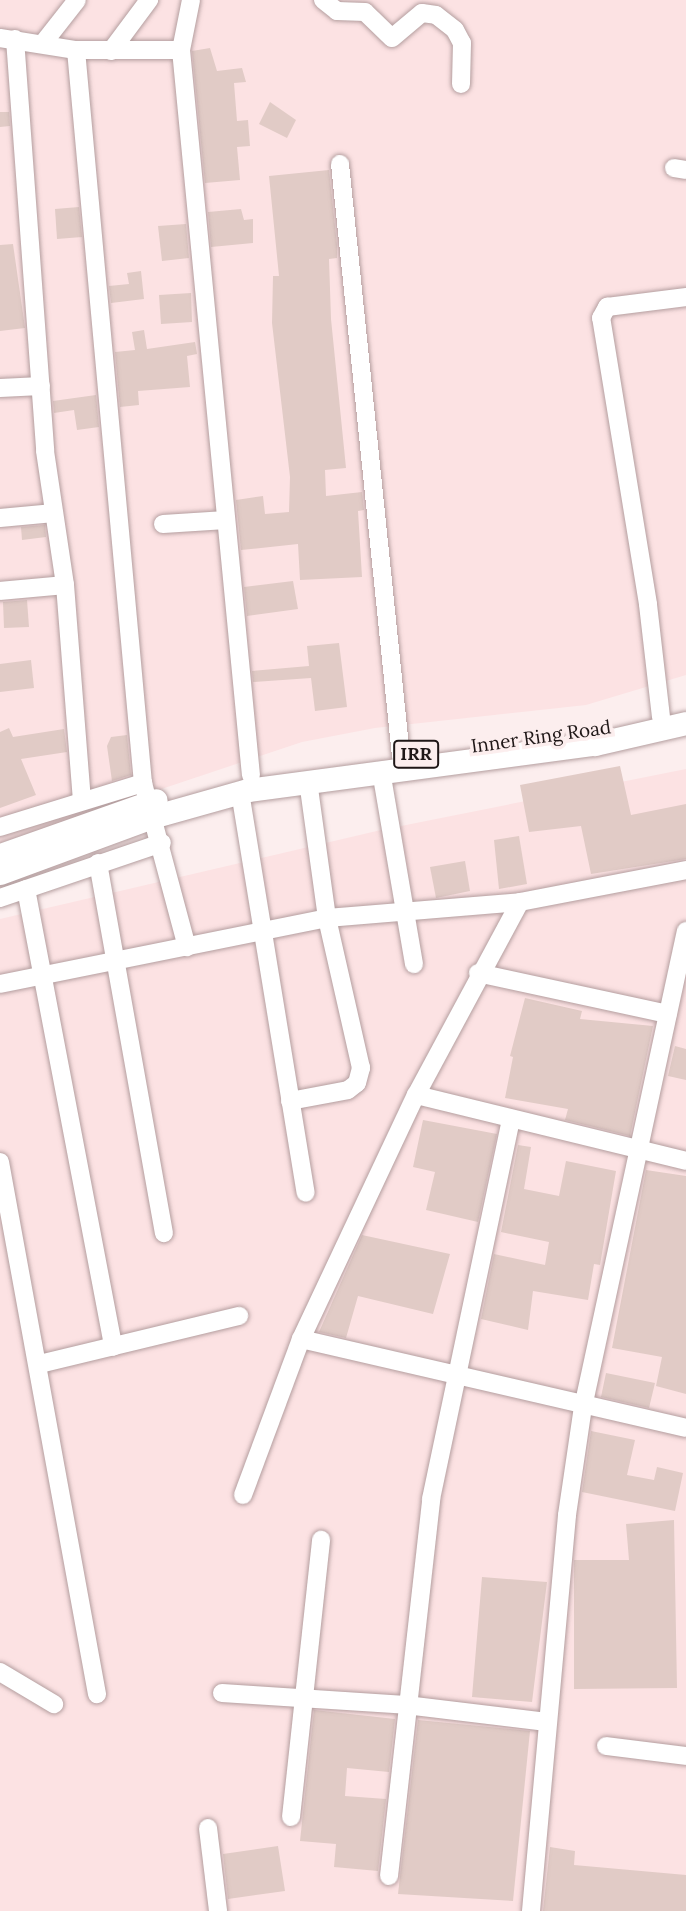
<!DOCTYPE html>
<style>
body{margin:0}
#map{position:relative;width:686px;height:1911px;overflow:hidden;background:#fceeee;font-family:Lora,serif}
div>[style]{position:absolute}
.built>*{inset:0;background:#fce2e3}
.building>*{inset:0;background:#e1cbc6}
.roads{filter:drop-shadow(0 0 2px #b49e9f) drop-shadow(0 0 2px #b49e9f)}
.minor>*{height:18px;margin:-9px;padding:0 9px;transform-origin:9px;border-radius:9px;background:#fff}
.major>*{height:23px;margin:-11.5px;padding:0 11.5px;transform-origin:11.5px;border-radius:11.5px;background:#fff}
span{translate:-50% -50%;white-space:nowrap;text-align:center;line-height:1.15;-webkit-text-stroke:7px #fceeee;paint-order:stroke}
.shield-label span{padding:2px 5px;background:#fceeee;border:2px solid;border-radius:5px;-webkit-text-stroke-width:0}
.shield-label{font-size:18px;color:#1f1717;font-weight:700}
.street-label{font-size:19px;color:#1f1717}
</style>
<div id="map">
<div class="built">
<i style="clip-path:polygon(0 0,686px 0,686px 675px,586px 705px,375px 728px,302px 742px,0 843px)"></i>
<i style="clip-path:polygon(686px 769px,686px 1911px,0 1911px,0 919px,381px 830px)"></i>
</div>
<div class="building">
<i style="clip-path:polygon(210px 48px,217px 71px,242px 68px,246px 82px,234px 83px,237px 121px,248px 120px,250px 146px,237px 147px,240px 180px,205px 183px,192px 51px)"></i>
<i style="clip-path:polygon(270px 102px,296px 120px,287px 138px,259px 124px)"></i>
<i style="clip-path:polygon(0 112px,9px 112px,10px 126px,0 127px)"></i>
<i style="clip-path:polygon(329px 170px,337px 245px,337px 258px,329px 259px,331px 319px,346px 468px,325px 470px,326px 496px,362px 492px,364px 510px,358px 511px,362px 577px,300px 580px,298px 544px,241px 550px,236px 500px,263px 496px,265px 514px,289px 512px,290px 477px,272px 323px,273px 276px,279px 276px,269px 176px)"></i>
<i style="clip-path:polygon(79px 207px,82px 237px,57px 239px,55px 209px)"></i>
<i style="clip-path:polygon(241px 209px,244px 220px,253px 219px,253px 243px,211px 247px,208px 212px)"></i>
<i style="clip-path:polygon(186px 224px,189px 258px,162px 261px,158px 226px)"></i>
<i style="clip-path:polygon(13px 244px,25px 328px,0 331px,0 245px)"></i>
<i style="clip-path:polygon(141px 271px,144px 299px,111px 303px,109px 286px,129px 284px,127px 273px)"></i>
<i style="clip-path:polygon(191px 293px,192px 322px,161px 324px,159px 295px)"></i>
<i style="clip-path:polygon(144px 330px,147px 349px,195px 342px,197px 354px,187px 356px,190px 387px,138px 391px,139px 405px,120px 407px,115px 352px,135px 350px,132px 332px)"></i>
<i style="clip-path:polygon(96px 395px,99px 427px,77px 430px,74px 410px,54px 413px,53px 401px)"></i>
<i style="clip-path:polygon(45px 525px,46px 537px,22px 540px,21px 527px)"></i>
<i style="clip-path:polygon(293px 581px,298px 609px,247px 616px,244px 587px)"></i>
<i style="clip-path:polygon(27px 600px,29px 627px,4px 628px,3px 602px)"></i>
<i style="clip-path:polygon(339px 643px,347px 707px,315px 711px,311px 678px,253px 682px,252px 671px,309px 666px,307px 646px)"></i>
<i style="clip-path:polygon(31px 660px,34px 688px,0 692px,0 664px)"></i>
<i style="clip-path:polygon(9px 728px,13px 737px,64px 729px,67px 752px,21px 759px,36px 795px,0 808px,0 732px)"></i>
<i style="clip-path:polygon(127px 735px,131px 775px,112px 781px,107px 746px,111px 737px)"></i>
<i style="clip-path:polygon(620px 766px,631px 815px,686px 804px,686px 859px,591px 874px,581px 826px,529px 832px,520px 785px)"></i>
<i style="clip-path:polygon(519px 836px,527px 884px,499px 889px,494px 840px)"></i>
<i style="clip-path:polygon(465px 861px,470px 891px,436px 898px,430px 867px)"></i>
<i style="clip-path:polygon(525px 998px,582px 1011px,580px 1019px,653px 1026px,630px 1136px,565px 1120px,568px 1109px,505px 1098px,513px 1057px,510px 1056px)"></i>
<i style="clip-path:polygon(675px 1046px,686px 1049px,686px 1080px,668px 1076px)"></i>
<i style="clip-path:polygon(423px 1120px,497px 1134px,478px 1222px,426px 1210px,435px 1172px,413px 1167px)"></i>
<i style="clip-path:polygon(518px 1145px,531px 1147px,524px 1189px,559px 1196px,566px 1161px,616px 1171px,600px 1265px,594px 1264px,588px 1300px,533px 1291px,528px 1330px,481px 1319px,494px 1254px,545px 1265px,549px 1242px,501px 1232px)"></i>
<i style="clip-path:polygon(646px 1170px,686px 1176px,686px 1394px,656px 1386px,662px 1357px,612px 1348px)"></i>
<i style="clip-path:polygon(362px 1235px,450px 1254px,433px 1314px,358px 1296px,346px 1338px,319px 1332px)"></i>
<i style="clip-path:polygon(606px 1373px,655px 1383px,649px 1408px,601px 1397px)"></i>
<i style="clip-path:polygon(591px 1431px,635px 1440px,627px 1475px,654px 1480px,657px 1467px,683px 1473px,675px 1511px,582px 1492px)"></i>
<i style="clip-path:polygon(674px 1520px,677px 1688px,574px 1689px,574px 1560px,629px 1560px,626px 1524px)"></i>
<i style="clip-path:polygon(482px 1577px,547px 1582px,532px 1702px,472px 1697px)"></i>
<i style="clip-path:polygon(314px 1710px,395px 1719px,389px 1772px,347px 1768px,345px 1796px,386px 1799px,378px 1871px,334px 1867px,336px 1844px,300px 1841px)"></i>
<i style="clip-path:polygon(418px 1720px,530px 1731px,513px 1901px,398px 1894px)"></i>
<i style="clip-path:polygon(278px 1846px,285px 1891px,228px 1899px,223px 1854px)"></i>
<i style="clip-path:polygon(550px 1847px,575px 1851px,574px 1865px,686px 1875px,686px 1911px,543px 1911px)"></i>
</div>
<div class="roads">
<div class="minor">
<i style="left:191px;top:0;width:51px;rotate:101.3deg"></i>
<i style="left:181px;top:50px;width:728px;rotate:84.49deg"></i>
<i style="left:323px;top:0;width:18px;rotate:38deg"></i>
<i style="left:337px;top:11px;width:28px;rotate:2deg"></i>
<i style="left:365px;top:12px;width:37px;rotate:44deg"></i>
<i style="left:392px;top:38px;width:39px;rotate:-40deg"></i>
<i style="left:422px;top:13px;width:14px;rotate:8deg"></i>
<i style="left:436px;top:15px;width:24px;rotate:38deg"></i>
<i style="left:455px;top:30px;width:15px;rotate:62deg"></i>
<i style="left:462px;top:43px;width:41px;rotate:91.4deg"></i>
<i style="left:0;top:38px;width:77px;rotate:9deg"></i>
<i style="left:76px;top:50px;width:105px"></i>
<i style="left:15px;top:39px;width:413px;rotate:85.8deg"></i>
<i style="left:45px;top:451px;width:135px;rotate:81.5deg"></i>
<i style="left:65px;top:585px;width:215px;rotate:85.5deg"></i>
<i style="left:44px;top:42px;width:53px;rotate:-51.8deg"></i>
<i style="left:76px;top:50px;width:736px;rotate:84.78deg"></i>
<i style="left:143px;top:783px;width:170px;rotate:75deg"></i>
<i style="left:111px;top:51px;width:64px;rotate:-53.3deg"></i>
<i style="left:340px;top:164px;width:595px;rotate:84.12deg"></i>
<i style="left:674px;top:168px;width:12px;rotate:9deg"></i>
<i style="left:0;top:388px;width:41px;rotate:-2.8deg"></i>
<i style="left:0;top:518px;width:54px;rotate:-5.3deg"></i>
<i style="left:163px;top:524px;width:63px;rotate:-3.6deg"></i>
<i style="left:0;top:591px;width:65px;rotate:-5.3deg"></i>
<i style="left:661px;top:717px;width:114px;rotate:-96.6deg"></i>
<i style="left:648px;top:604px;width:290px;rotate:-99.3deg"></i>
<i style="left:601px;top:318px;width:13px;rotate:-61deg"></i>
<i style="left:607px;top:307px;width:80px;rotate:-7.2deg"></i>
<i style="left:381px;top:771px;width:196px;rotate:80.3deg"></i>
<i style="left:240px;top:792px;width:406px;rotate:80.7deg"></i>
<i style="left:0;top:827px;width:150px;rotate:-17.1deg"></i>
<i style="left:98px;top:863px;width:376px;rotate:79.9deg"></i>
<i style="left:26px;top:889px;width:466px;rotate:79.2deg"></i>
<i style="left:0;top:898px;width:171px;rotate:-18.8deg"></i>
<i style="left:478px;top:973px;width:194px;rotate:12.2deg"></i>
<i style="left:0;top:984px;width:334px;rotate:-11.4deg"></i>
<i style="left:327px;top:918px;width:194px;rotate:-4.7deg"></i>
<i style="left:520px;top:902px;width:169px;rotate:-10.9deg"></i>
<i style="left:416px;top:1095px;width:278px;rotate:13.7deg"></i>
<i style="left:290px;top:1101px;width:59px;rotate:-10.7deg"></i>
<i style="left:348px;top:1090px;width:11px;rotate:-38deg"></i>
<i style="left:357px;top:1083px;width:16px;rotate:-75deg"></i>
<i style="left:361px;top:1068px;width:154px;rotate:-102.8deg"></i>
<i style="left:327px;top:918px;width:138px;rotate:-97.9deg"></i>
<i style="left:0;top:1162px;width:541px;rotate:79.67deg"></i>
<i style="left:301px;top:1339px;width:395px;rotate:13deg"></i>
<i style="left:40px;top:1364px;width:205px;rotate:-13.6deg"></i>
<i style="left:243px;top:1495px;width:166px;rotate:-69.6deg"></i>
<i style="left:301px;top:1339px;width:270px;rotate:-64.8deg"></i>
<i style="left:416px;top:1095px;width:219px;rotate:-61.7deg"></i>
<i style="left:0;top:1672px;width:63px;rotate:30.7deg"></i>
<i style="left:222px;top:1693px;width:184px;rotate:3.7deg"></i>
<i style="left:406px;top:1705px;width:142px;rotate:6.9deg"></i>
<i style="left:606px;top:1746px;width:81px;rotate:7.1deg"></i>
<i style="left:291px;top:1817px;width:279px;rotate:-83.8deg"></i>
<i style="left:208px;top:1828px;width:84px;rotate:83.1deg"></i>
<i style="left:389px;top:1876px;width:379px;rotate:-83.6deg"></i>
<i style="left:431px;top:1499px;width:386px;rotate:-78.1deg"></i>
<i style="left:531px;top:1911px;width:398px;rotate:-84.8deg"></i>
<i style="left:567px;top:1515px;width:109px;rotate:-81.6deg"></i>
<i style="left:583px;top:1407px;width:487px;rotate:-77.8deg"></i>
</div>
<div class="major">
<i style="left:0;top:855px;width:165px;rotate:-19.4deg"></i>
<i style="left:0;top:873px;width:162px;rotate:-20.2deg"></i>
<i style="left:152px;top:817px;width:100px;rotate:-15.7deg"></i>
<i style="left:248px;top:790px;width:350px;rotate:-7.6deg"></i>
<i style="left:595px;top:744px;width:93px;rotate:-13deg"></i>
</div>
</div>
<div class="shield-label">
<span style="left:416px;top:754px">IRR</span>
</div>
<div class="street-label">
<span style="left:541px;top:737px;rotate:-8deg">Inner Ring Road</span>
</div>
</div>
